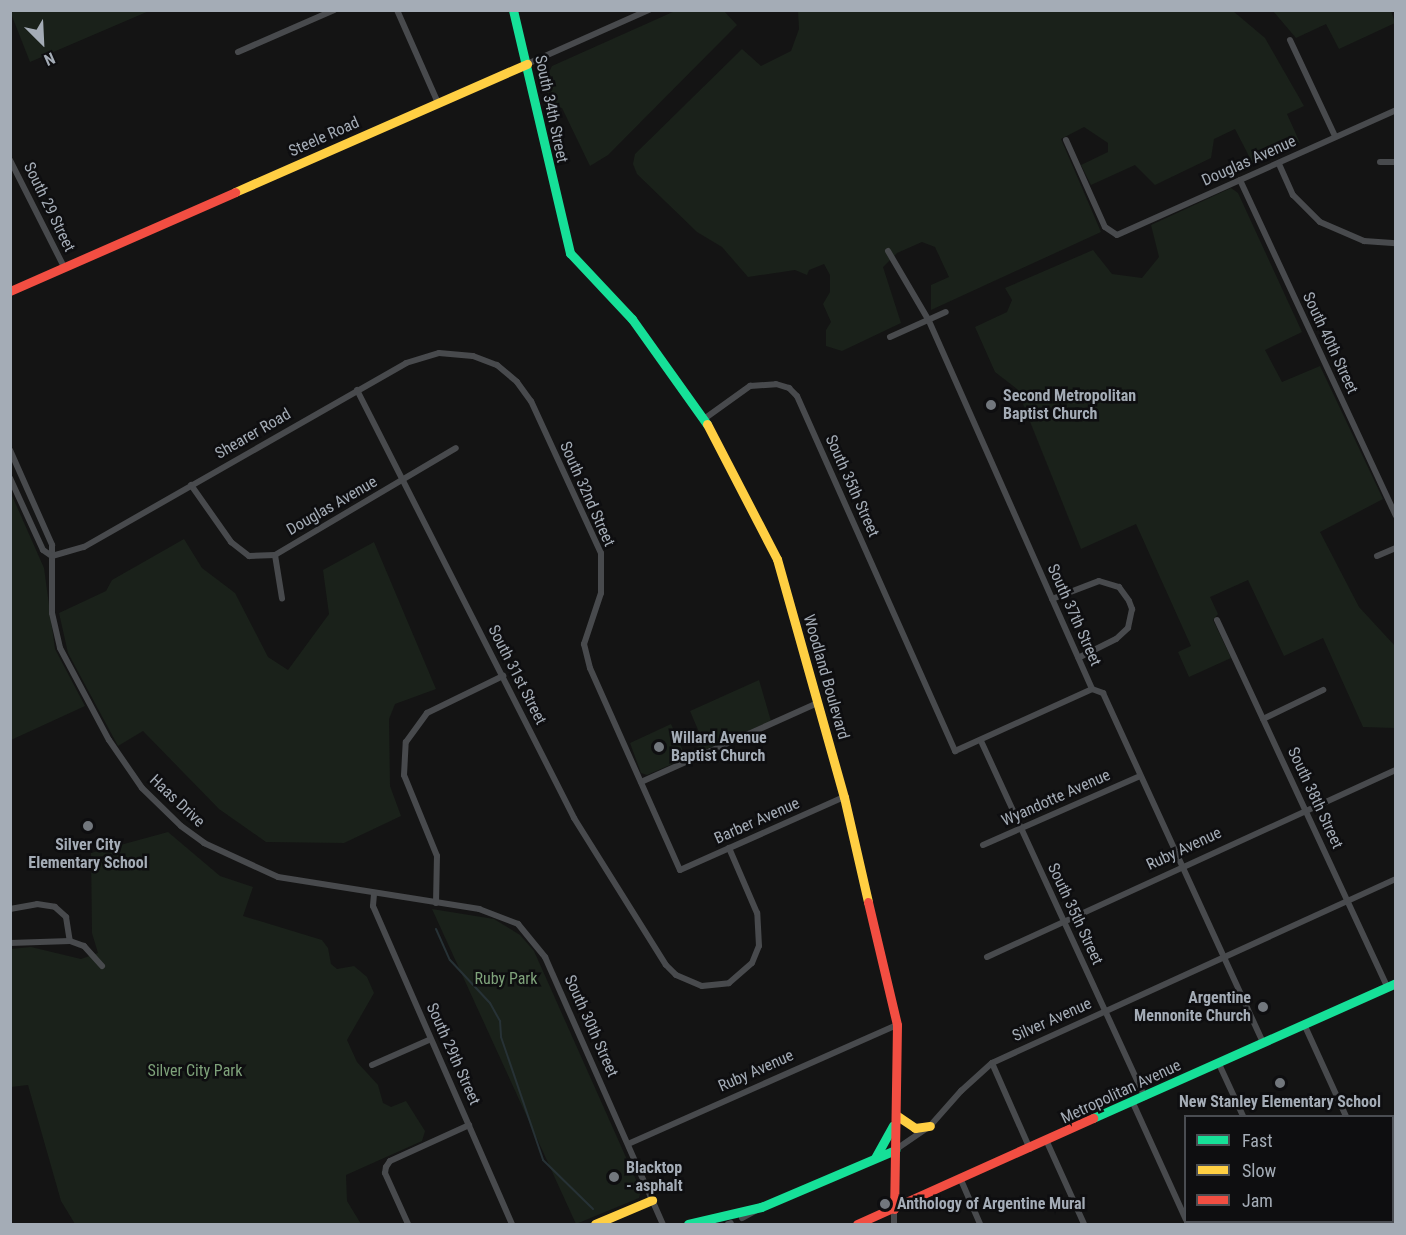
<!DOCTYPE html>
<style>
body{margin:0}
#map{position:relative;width:1406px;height:1235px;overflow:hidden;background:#141414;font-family:"Roboto Condensed",sans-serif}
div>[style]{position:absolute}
.green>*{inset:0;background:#1a211a}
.stream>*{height:2px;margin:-1px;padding:0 1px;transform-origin:1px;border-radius:1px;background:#273236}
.street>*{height:6px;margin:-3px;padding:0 3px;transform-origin:3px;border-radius:3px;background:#484a4d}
.fast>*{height:9px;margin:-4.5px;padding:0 4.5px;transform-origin:4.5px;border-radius:4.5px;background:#16e098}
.slow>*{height:9px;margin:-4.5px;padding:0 4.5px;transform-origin:4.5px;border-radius:4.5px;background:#ffcf43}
.jam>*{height:9px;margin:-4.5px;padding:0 4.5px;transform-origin:4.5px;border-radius:4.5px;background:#f24e42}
.dots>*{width:16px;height:16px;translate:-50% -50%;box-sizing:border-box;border:3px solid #0e0e10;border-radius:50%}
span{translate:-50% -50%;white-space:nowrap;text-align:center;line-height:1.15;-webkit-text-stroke:5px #0e0e10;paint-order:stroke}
.street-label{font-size:16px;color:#a4acb6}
.poi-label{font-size:16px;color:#a4acb6;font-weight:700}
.left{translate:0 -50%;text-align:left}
.right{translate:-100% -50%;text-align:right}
.park-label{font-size:16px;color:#7ea27a}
.frame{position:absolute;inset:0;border:12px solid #a4acb6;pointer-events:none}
.legend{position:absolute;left:1184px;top:1115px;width:210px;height:108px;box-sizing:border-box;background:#0e0e10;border:2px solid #4a4d52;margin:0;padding:8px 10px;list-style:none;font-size:18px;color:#a4acb6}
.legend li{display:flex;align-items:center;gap:12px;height:30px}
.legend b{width:30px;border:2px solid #4a4d52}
.north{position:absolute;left:12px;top:12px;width:60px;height:60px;-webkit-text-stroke:4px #0e0e10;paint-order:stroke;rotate:156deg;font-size:16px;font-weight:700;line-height:24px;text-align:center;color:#a4acb6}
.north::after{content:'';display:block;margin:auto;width:21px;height:27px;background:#a4acb6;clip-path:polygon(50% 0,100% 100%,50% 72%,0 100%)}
</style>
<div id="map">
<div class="green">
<i style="clip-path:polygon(10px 11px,11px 10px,149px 11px,30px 62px)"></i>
<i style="clip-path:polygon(675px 11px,724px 11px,737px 25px,608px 155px,590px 166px,562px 108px,552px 105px,544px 83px,552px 66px)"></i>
<i style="clip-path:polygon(798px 11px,1233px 11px,1265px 38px,1304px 106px,1287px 114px,1300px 143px,1253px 164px,1235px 129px,1214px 139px,1211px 158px,1155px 185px,1135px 165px,1091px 185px,1081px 165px,1108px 152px,1108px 143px,1084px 127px,1061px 139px,1101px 232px,931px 310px,931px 285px,949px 277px,935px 247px,922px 242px,897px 253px,883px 267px,901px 323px,842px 351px,826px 346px,826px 330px,831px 322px,823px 304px,830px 292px,830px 275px,824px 264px,809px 270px,807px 275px,795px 270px,748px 277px,722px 247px,697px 232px,637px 174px,633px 164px,635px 154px,742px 49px,761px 66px,791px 51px,799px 29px)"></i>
<i style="clip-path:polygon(1273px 11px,1391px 11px,1395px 23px,1339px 49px,1326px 24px,1296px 38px)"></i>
<i style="clip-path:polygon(1231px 188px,1238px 193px,1302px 332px,1265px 350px,1282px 382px,1320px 366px,1383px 499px,1320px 532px,1359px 607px,1395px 646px,1395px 728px,1363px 727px,1323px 638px,1284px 656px,1248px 580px,1210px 597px,1218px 614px,1213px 620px,1231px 658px,1189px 677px,1178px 652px,1191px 646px,1136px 524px,1081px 549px,1017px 389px,995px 372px,975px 327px,1007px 312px,1012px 300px,1005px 288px,1093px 250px,1112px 274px,1142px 278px,1159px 257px,1151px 225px)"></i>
<i style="clip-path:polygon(10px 491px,44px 568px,55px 649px,85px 706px,11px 740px)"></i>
<i style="clip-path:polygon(184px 539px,202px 568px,235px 593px,268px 657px,288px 670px,329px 614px,323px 570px,374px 542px,436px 689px,395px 704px,389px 719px,390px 786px,401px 816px,344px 843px,266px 842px,219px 809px,143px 731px,118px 746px,68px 653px,59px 613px,106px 591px,112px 580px)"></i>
<i style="clip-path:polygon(759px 680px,771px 721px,647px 775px,641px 773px,630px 743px,671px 724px,684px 753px,704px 744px,690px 711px)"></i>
<i style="clip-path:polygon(168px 832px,220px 876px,253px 887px,243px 916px,322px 940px,328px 948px,331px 964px,337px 969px,354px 966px,367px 977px,374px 993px,347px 1040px,357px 1062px,378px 1085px,383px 1103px,391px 1107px,406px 1101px,425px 1131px,422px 1141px,346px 1175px,347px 1201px,361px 1224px,75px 1224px,61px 1201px,28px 1085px,11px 1087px,11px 949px,31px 947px,81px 959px,98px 953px,92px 933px,91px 853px)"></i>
<i style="clip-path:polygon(432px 909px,494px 919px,520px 935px,534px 951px,641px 1191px,639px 1198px,576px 1224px)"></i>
</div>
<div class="stream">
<i style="left:436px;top:929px;width:34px;rotate:66deg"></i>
<i style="left:450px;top:960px;width:59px;rotate:47.1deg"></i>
<i style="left:490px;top:1003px;width:21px;rotate:61deg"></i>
<i style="left:500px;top:1021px;width:16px;rotate:86deg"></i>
<i style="left:501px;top:1037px;width:130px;rotate:71.1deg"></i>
<i style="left:543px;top:1160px;width:70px;rotate:44.4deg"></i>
</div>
<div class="street">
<i style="left:397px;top:10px;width:102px;rotate:66.2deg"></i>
<i style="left:1290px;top:40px;width:106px;rotate:64.9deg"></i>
<i style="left:238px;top:52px;width:105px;rotate:-23.6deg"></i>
<i style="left:527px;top:64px;width:133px;rotate:-23.9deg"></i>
<i style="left:1066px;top:140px;width:95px;rotate:65.9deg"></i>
<i style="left:1105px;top:227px;width:14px;rotate:34deg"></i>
<i style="left:1117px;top:235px;width:306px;rotate:-24.1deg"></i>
<i style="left:10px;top:160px;width:120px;rotate:63.2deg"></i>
<i style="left:1380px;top:162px;width:16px"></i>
<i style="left:1279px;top:164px;width:34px;rotate:66deg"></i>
<i style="left:1293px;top:195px;width:38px;rotate:45deg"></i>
<i style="left:1320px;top:222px;width:48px;rotate:23.4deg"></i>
<i style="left:1364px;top:241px;width:32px;rotate:4deg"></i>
<i style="left:1240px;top:180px;width:370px;rotate:65.1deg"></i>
<i style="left:888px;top:251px;width:81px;rotate:59.6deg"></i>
<i style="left:929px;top:321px;width:402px;rotate:66.1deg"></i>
<i style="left:890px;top:337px;width:61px;rotate:-24.1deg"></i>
<i style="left:357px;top:390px;width:480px;rotate:63.1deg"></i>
<i style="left:574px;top:818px;width:173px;rotate:58deg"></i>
<i style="left:666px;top:965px;width:14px;rotate:45deg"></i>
<i style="left:676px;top:975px;width:28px;rotate:23deg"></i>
<i style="left:702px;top:986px;width:27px;rotate:-6deg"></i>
<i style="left:729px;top:983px;width:30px;rotate:-41deg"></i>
<i style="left:752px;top:963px;width:18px;rotate:-68deg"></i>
<i style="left:759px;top:946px;width:33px;rotate:-93deg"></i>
<i style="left:757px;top:913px;width:71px;rotate:-113.3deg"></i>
<i style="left:704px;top:419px;width:57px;rotate:-35.7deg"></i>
<i style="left:750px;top:386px;width:26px;rotate:-4deg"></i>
<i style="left:776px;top:384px;width:14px;rotate:17deg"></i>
<i style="left:789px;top:388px;width:11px;rotate:45deg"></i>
<i style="left:797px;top:396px;width:389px;rotate:66deg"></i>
<i style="left:955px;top:751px;width:150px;rotate:-24.3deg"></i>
<i style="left:10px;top:450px;width:104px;rotate:66.1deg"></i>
<i style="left:52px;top:545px;width:68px;rotate:90deg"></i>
<i style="left:52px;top:613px;width:36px;rotate:77deg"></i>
<i style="left:60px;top:648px;width:104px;rotate:62deg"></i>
<i style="left:109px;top:740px;width:58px;rotate:55.5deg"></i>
<i style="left:142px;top:788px;width:54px;rotate:44.3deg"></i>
<i style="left:181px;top:826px;width:29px;rotate:36deg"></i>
<i style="left:204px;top:843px;width:81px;rotate:24.7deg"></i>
<i style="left:278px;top:877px;width:204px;rotate:9deg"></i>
<i style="left:479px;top:909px;width:42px;rotate:21deg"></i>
<i style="left:518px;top:924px;width:43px;rotate:50.7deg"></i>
<i style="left:545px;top:957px;width:292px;rotate:66.2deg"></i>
<i style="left:10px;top:478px;width:79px;rotate:65.4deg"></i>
<i style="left:43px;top:550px;width:11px;rotate:34deg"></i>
<i style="left:191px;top:485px;width:70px;rotate:54.9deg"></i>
<i style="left:231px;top:542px;width:23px;rotate:38deg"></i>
<i style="left:249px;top:556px;width:26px;rotate:-2deg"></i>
<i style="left:275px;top:555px;width:210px;rotate:-30.6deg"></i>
<i style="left:275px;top:555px;width:44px;rotate:80.8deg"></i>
<i style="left:52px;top:556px;width:33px;rotate:-16deg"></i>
<i style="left:84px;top:547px;width:371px;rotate:-29.7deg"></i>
<i style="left:406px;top:363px;width:34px;rotate:-17deg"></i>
<i style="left:439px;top:353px;width:34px;rotate:5deg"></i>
<i style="left:473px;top:356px;width:26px;rotate:21deg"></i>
<i style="left:497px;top:365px;width:26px;rotate:40deg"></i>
<i style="left:517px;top:382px;width:24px;rotate:54deg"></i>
<i style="left:531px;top:401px;width:167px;rotate:65.3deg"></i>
<i style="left:601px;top:553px;width:40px;rotate:90deg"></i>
<i style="left:601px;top:593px;width:54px;rotate:108.4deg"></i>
<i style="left:584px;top:644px;width:25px;rotate:76deg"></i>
<i style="left:590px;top:668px;width:221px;rotate:66deg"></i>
<i style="left:680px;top:870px;width:180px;rotate:-24deg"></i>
<i style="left:1377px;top:556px;width:21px;rotate:-23deg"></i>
<i style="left:1052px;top:599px;width:50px;rotate:-21deg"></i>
<i style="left:1099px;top:581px;width:21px;rotate:17deg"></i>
<i style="left:1119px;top:587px;width:17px;rotate:54deg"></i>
<i style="left:1129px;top:601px;width:9px;rotate:69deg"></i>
<i style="left:1132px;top:609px;width:19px;rotate:102deg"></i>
<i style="left:1128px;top:628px;width:16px;rotate:137deg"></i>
<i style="left:1116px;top:639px;width:42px;rotate:153.4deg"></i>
<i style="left:1217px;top:620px;width:404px;rotate:65.1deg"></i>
<i style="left:1092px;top:689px;width:12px;rotate:20deg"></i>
<i style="left:1103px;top:693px;width:385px;rotate:65.4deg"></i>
<i style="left:1263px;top:719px;width:67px;rotate:-25.8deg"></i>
<i style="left:981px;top:741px;width:392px;rotate:65.3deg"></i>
<i style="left:641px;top:782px;width:194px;rotate:-24.1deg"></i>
<i style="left:983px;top:845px;width:171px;rotate:-23.7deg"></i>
<i style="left:374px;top:894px;width:12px;rotate:95deg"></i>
<i style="left:373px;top:906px;width:347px;rotate:66.4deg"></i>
<i style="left:436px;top:903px;width:47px;rotate:-88.8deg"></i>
<i style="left:437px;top:856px;width:87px;rotate:-112.2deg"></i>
<i style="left:404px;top:775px;width:33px;rotate:-87deg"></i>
<i style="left:406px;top:742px;width:36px;rotate:-54deg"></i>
<i style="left:427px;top:713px;width:85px;rotate:-26deg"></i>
<i style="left:10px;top:909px;width:27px;rotate:-10deg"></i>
<i style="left:37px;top:904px;width:18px;rotate:9deg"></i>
<i style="left:55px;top:907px;width:15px;rotate:42deg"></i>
<i style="left:66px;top:917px;width:24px;rotate:81deg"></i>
<i style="left:10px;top:943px;width:60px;rotate:-1.9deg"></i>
<i style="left:70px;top:941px;width:15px;rotate:20deg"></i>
<i style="left:84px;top:946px;width:27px;rotate:48deg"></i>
<i style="left:987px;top:957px;width:450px;rotate:-24.6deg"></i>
<i style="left:1304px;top:1024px;width:101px;rotate:65.5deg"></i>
<i style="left:992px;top:1063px;width:94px;rotate:66.2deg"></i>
<i style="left:1219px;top:1064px;width:57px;rotate:65.2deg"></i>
<i style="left:372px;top:1065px;width:64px;rotate:-23.8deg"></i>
<i style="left:1133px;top:1103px;width:128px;rotate:65.6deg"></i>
<i style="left:1047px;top:1142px;width:90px;rotate:65.7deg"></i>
<i style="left:628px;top:1144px;width:294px;rotate:-23.9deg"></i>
<i style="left:895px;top:1150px;width:42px;rotate:-34.4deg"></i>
<i style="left:930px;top:1126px;width:47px;rotate:-48.5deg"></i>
<i style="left:961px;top:1091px;width:42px;rotate:-42.1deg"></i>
<i style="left:992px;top:1063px;width:444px;rotate:-24.5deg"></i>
<i style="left:961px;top:1180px;width:48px;rotate:66.6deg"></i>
<i style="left:742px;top:1218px;width:15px;rotate:-28deg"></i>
<i style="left:1392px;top:1219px;width:6px;rotate:59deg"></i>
<i style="left:1291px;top:1222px;width:2px;rotate:63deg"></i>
<i style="left:408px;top:1224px;width:56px;rotate:-114.3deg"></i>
<i style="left:385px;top:1173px;width:6px;rotate:-81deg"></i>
<i style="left:386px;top:1167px;width:7px;rotate:-56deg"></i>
<i style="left:390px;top:1161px;width:87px;rotate:-24.5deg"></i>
<i style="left:728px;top:1224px;width:3px;rotate:-18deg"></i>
<i style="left:894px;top:1224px;width:15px;rotate:-90deg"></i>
</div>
<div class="fast">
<i style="left:513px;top:10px;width:250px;rotate:76.8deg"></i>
<i style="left:570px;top:253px;width:91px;rotate:46.8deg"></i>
<i style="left:632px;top:319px;width:129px;rotate:54.5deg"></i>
<i style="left:1093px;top:1118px;width:332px;rotate:-24deg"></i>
<i style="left:875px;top:1158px;width:37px;rotate:-61deg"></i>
<i style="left:688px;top:1224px;width:75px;rotate:-13.1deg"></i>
<i style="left:761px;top:1207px;width:146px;rotate:-23deg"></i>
<i style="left:1359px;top:1224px;width:6px;rotate:-18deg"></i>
</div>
<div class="slow">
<i style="left:235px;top:192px;width:319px;rotate:-23.7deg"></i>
<i style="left:707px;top:424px;width:152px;rotate:62.6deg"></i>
<i style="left:777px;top:559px;width:247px;rotate:74.3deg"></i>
<i style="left:844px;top:797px;width:108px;rotate:77.1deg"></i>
<i style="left:896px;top:1115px;width:23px;rotate:34deg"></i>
<i style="left:915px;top:1128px;width:15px;rotate:-8deg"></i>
<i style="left:595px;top:1224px;width:62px;rotate:-22.8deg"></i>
</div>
<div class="jam">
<i style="left:10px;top:291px;width:246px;rotate:-23.7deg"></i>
<i style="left:868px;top:902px;width:126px;rotate:76.7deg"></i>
<i style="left:897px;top:1025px;width:184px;rotate:90.9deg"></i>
<i style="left:1392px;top:1209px;width:4px;rotate:-14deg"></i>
<i style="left:857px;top:1224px;width:259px;rotate:-24.2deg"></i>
</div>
<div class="dots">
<i style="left:991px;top:405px;background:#72777d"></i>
<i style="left:659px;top:747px;background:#72777d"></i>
<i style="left:88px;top:826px;background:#72777d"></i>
<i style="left:1263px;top:1007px;background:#72777d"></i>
<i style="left:1280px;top:1083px;background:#72777d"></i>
<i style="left:614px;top:1177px;background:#72777d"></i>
<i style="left:885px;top:1204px;background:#72777d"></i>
</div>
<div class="street-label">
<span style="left:551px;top:109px;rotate:78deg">South 34th Street</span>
<span style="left:324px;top:137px;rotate:-24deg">Steele Road</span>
<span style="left:1249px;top:161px;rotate:-24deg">Douglas Avenue</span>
<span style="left:49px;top:207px;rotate:64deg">South 29 Street</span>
<span style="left:1330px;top:343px;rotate:65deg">South 40th Street</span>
<span style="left:253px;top:434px;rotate:-30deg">Shearer Road</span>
<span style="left:852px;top:486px;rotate:66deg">South 35th Street</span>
<span style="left:587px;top:494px;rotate:66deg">South 32nd Street</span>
<span style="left:332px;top:506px;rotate:-30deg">Douglas Avenue</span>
<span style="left:1074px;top:615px;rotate:66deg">South 37th Street</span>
<span style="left:517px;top:675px;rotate:63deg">South 31st Street</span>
<span style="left:826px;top:677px;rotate:74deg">Woodland Boulevard</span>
<span style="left:1056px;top:798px;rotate:-24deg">Wyandotte Avenue</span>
<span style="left:1315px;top:798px;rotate:65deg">South 38th Street</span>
<span style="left:177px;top:801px;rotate:43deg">Haas Drive</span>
<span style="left:757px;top:821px;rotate:-24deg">Barber Avenue</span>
<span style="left:1184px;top:849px;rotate:-25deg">Ruby Avenue</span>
<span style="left:1075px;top:914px;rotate:65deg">South 35th Street</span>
<span style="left:1052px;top:1020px;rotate:-24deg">Silver Avenue</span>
<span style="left:591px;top:1026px;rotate:66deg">South 30th Street</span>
<span style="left:453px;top:1054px;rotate:66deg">South 29th Street</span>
<span style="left:756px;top:1071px;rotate:-24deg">Ruby Avenue</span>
<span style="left:1121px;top:1092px;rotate:-25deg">Metropolitan Avenue</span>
</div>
<div class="poi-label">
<span class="left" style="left:1003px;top:405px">Second Metropolitan<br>Baptist Church</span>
<span class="left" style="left:671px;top:747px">Willard Avenue<br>Baptist Church</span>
<span style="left:88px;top:854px">Silver City<br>Elementary School</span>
<span class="right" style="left:1251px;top:1007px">Argentine<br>Mennonite Church</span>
<span style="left:1280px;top:1102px">New Stanley Elementary School</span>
<span class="left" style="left:626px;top:1177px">Blacktop<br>- asphalt</span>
<span class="left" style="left:897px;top:1204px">Anthology of Argentine Mural</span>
</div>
<div class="park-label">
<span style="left:506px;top:979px">Ruby Park</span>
<span style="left:195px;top:1071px">Silver City Park</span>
</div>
<div class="frame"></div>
<ul class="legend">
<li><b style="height:8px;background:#16e098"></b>Fast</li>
<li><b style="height:8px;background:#ffcf43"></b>Slow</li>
<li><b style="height:8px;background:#f24e42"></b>Jam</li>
</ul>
<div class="north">N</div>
</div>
